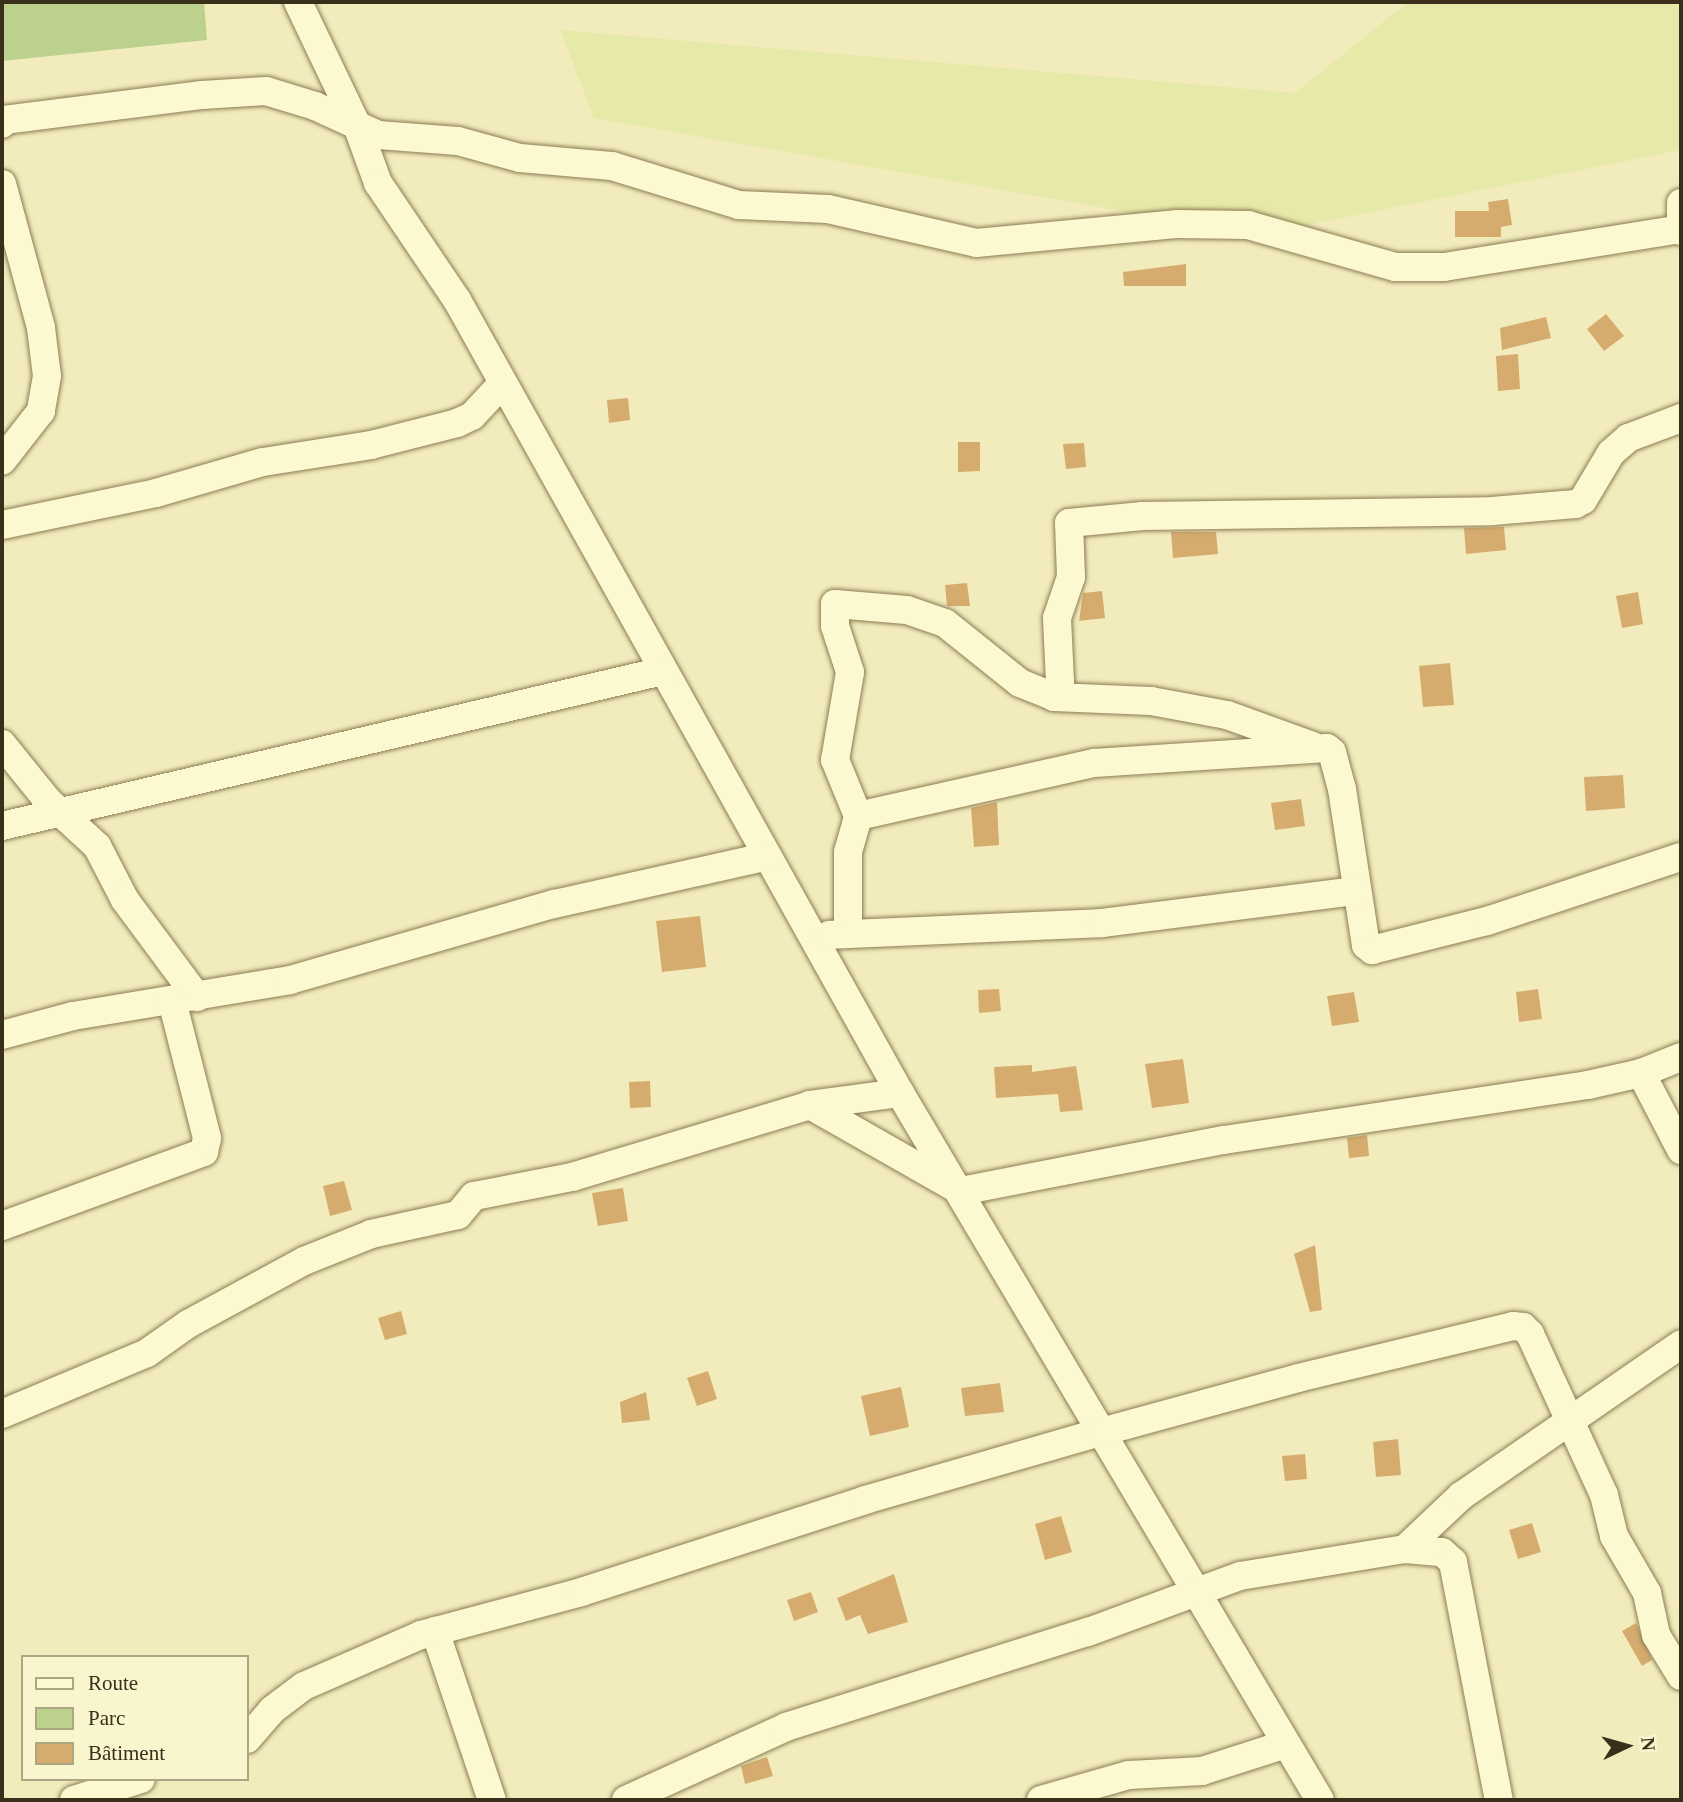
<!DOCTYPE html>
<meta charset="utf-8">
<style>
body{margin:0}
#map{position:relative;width:1683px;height:1802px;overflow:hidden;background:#f2ecbc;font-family:"Times New Roman",serif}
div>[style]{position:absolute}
.farmland>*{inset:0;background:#e7e9a9}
.green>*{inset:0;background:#bdd18f}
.building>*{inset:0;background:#d5ac6e}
.roads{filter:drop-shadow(0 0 2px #8c7c54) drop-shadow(0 0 2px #8c7c54)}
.minor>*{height:28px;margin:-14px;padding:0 14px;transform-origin:14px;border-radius:14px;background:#fcf8d0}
span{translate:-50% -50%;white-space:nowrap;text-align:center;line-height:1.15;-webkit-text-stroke:7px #f9f5cd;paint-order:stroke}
.frame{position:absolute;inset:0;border:4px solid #392f1a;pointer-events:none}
.legend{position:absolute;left:21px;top:1655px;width:228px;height:126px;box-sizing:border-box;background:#f9f5cd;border:2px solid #aca685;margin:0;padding:9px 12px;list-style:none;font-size:21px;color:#392f1a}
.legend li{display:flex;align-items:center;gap:14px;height:35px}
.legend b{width:35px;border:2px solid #aca685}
.north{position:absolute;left:1592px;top:1711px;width:70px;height:70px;-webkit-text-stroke:5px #f9f5cd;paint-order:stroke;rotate:85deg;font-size:19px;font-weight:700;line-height:28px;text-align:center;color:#392f1a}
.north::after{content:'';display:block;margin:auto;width:24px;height:32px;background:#392f1a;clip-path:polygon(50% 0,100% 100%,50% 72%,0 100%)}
</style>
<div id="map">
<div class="farmland">
<i style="clip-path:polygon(1408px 2px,1681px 2px,1681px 150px,1257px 235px,594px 118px,560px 30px,1295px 93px)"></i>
</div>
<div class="green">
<i style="clip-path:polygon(2px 2px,204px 2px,207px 40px,2px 61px)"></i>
</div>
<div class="building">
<i style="clip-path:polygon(1508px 199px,1512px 225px,1501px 227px,1501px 237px,1455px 237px,1455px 211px,1489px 211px,1488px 202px)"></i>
<i style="clip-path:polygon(1186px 264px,1186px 286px,1124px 286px,1123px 272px)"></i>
<i style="clip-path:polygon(1606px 314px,1624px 336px,1604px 351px,1587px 329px)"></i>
<i style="clip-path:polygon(1546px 317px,1551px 338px,1502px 350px,1500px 328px)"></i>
<i style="clip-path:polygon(1518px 354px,1520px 389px,1498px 391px,1496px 356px)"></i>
<i style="clip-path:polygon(628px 398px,630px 420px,609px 423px,607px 400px)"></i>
<i style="clip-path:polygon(958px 442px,980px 442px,980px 471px,958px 472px)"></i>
<i style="clip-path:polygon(1084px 443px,1086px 467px,1066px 469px,1063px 444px)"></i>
<i style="clip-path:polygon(1504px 527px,1506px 550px,1466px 554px,1464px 528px)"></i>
<i style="clip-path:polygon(1171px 532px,1216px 532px,1218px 554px,1173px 558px)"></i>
<i style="clip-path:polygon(967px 583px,970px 606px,947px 606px,945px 585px)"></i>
<i style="clip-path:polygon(1102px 591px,1105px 618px,1079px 621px,1083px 593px)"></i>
<i style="clip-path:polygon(1638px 592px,1643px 624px,1622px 628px,1616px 596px)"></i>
<i style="clip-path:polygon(1450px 663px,1454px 705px,1423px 707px,1419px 666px)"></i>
<i style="clip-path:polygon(1623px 775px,1625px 808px,1586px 811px,1584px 777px)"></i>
<i style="clip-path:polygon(1301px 799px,1305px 826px,1275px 830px,1271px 803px)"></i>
<i style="clip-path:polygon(997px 802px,999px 845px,974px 847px,971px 808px)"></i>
<i style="clip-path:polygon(700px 916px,706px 967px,662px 972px,656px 921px)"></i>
<i style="clip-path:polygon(999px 989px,1001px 1011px,979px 1013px,978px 990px)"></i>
<i style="clip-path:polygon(1538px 989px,1542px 1019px,1519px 1022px,1516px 992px)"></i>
<i style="clip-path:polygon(1354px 992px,1359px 1022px,1332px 1026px,1327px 996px)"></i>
<i style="clip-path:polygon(1183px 1059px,1189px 1103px,1152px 1108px,1145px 1064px)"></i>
<i style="clip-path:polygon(1032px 1065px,1032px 1072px,1076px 1066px,1083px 1110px,1060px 1112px,1058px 1094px,996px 1098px,994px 1067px)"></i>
<i style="clip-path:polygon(650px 1081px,651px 1107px,630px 1108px,629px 1082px)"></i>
<i style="clip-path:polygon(1367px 1135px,1369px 1156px,1349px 1158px,1347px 1138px)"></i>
<i style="clip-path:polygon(344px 1181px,352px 1210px,330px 1216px,323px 1186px)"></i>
<i style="clip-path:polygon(623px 1188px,628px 1221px,598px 1226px,592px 1193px)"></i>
<i style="clip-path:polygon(1315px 1245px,1322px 1310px,1310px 1312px,1294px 1254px)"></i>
<i style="clip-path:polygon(401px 1311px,407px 1334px,385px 1340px,378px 1318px)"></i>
<i style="clip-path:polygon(708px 1371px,717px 1399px,697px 1406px,687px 1378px)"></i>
<i style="clip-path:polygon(1000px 1383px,1004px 1412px,965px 1416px,961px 1388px)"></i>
<i style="clip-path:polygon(901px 1387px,909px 1427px,870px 1436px,861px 1396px)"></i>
<i style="clip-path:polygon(646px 1392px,650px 1420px,622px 1423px,620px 1402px)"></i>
<i style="clip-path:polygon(1398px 1439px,1401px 1475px,1376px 1477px,1373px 1442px)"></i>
<i style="clip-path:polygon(1305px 1454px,1307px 1479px,1285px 1481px,1282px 1456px)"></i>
<i style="clip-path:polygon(1061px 1516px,1072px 1552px,1045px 1560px,1035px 1524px)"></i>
<i style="clip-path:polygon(1532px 1523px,1541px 1552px,1518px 1559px,1509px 1530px)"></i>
<i style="clip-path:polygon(894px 1574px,908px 1622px,868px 1634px,860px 1615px,846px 1621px,837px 1598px)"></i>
<i style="clip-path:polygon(811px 1592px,818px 1612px,794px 1621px,787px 1600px)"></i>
<i style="clip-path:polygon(1636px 1623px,1652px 1660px,1642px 1666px,1622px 1631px)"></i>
<i style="clip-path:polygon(767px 1757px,773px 1776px,745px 1784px,741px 1766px)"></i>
</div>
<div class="roads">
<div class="minor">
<i style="left:298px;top:2px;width:140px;rotate:64.5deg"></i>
<i style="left:358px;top:128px;width:59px;rotate:70deg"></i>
<i style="left:378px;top:183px;width:141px;rotate:56deg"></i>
<i style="left:457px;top:300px;width:908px;rotate:60.81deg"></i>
<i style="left:900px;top:1093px;width:822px;rotate:59.29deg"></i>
<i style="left:2px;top:124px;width:4px;rotate:-63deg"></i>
<i style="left:4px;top:120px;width:200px;rotate:-7.2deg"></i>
<i style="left:202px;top:95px;width:64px;rotate:-3.6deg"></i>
<i style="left:266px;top:91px;width:51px;rotate:17deg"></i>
<i style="left:315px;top:106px;width:69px;rotate:24.7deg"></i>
<i style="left:378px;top:135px;width:80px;rotate:4.3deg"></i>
<i style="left:458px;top:141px;width:64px;rotate:15.3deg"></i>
<i style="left:520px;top:158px;width:92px;rotate:5deg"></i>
<i style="left:612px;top:166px;width:133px;rotate:17.1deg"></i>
<i style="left:739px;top:205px;width:89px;rotate:2.6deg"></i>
<i style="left:828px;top:209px;width:152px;rotate:12.9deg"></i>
<i style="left:976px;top:243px;width:203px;rotate:-5.4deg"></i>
<i style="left:1178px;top:224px;width:70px;rotate:0.8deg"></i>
<i style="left:1248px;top:225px;width:153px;rotate:15.9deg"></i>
<i style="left:1395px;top:267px;width:49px"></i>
<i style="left:1444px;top:267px;width:240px;rotate:-9.1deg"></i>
<i style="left:2px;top:184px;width:149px;rotate:74.8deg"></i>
<i style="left:41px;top:328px;width:48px;rotate:82.9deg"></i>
<i style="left:47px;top:376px;width:36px;rotate:100deg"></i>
<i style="left:41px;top:411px;width:63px;rotate:128deg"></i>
<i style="left:1681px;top:203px;width:28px;rotate:90deg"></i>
<i style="left:2px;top:525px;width:157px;rotate:-11.7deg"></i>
<i style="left:156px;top:493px;width:111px;rotate:-16.2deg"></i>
<i style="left:263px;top:462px;width:109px;rotate:-8.9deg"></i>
<i style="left:371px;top:445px;width:89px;rotate:-14.3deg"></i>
<i style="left:457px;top:423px;width:17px;rotate:-25deg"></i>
<i style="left:472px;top:416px;width:44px;rotate:-46.8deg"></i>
<i style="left:1054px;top:697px;width:16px;rotate:-68deg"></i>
<i style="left:1060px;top:682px;width:64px;rotate:-92.7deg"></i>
<i style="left:1057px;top:618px;width:43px;rotate:-71.1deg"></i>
<i style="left:1071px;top:577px;width:54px;rotate:-92.1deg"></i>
<i style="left:1069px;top:523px;width:74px;rotate:-5.4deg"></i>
<i style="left:1143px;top:516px;width:349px;rotate:-0.8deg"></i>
<i style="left:1492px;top:511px;width:84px;rotate:-4.8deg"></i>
<i style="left:1576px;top:504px;width:8px;rotate:-30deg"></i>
<i style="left:1583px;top:500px;width:55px;rotate:-59.2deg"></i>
<i style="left:1611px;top:453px;width:23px;rotate:-41deg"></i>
<i style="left:1628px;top:438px;width:57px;rotate:-20.7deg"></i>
<i style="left:2px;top:744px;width:73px;rotate:51.1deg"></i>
<i style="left:48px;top:801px;width:67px;rotate:42.6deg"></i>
<i style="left:97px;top:846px;width:61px;rotate:62.6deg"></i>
<i style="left:125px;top:900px;width:121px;rotate:53.4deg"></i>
<i style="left:858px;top:816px;width:242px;rotate:-12.7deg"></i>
<i style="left:1094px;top:763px;width:233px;rotate:-3.7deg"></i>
<i style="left:1327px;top:748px;width:6px;rotate:39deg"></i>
<i style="left:1332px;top:752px;width:38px;rotate:75deg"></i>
<i style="left:1342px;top:789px;width:158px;rotate:81.3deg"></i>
<i style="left:1366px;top:945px;width:8px;rotate:40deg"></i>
<i style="left:1372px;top:950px;width:119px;rotate:-14.2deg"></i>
<i style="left:1487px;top:921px;width:204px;rotate:-18.3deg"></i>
<i style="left:2px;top:826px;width:679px;rotate:-13.2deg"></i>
<i style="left:848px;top:932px;width:80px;rotate:-90deg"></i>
<i style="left:848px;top:852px;width:37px;rotate:-74deg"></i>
<i style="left:858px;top:816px;width:61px;rotate:-112.3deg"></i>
<i style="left:835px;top:760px;width:89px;rotate:-80.3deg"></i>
<i style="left:850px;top:672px;width:48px;rotate:-108.1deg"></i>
<i style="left:835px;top:626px;width:22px;rotate:-90deg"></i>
<i style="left:835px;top:604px;width:72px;rotate:4.8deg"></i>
<i style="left:907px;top:610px;width:40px;rotate:18.9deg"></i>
<i style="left:945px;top:623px;width:96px;rotate:38.7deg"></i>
<i style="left:1020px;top:683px;width:37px;rotate:22deg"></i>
<i style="left:1054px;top:697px;width:97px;rotate:2.4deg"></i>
<i style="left:1151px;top:701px;width:77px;rotate:10.4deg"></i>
<i style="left:1227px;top:715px;width:91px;rotate:19.8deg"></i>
<i style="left:829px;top:935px;width:273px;rotate:-2.5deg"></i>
<i style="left:1102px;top:923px;width:256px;rotate:-7.2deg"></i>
<i style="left:2px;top:1035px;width:73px;rotate:-15deg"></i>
<i style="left:73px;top:1016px;width:220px;rotate:-9.4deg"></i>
<i style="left:290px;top:980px;width:275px;rotate:-16.1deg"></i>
<i style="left:554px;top:904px;width:216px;rotate:-12.6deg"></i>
<i style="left:1641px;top:1073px;width:87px;rotate:62.5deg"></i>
<i style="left:810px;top:1105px;width:174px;rotate:29.7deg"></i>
<i style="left:961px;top:1191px;width:268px;rotate:-11deg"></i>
<i style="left:1224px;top:1140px;width:368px;rotate:-8.6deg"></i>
<i style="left:1588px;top:1085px;width:54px;rotate:-12.8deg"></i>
<i style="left:1641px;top:1073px;width:43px;rotate:-21.8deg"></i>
<i style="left:2px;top:1226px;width:215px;rotate:-20.1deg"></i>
<i style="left:204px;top:1152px;width:14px;rotate:-78deg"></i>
<i style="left:207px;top:1138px;width:141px;rotate:-104.3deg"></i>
<i style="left:2px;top:1414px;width:157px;rotate:-22.8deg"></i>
<i style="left:147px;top:1353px;width:50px;rotate:-35.3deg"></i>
<i style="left:188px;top:1324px;width:132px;rotate:-28.5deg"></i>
<i style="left:304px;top:1261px;width:72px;rotate:-21.9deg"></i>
<i style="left:371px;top:1234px;width:89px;rotate:-12.3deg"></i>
<i style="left:458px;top:1215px;width:25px;rotate:-50deg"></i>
<i style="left:474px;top:1196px;width:100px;rotate:-11deg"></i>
<i style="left:572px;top:1177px;width:249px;rotate:-16.8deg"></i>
<i style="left:810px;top:1105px;width:91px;rotate:-7.6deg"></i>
<i style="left:1405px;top:1549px;width:77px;rotate:-43.4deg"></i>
<i style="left:1461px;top:1496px;width:267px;rotate:-34.6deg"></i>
<i style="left:435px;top:1631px;width:178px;rotate:71.4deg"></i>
<i style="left:247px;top:1739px;width:38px;rotate:-49deg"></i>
<i style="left:272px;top:1710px;width:40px;rotate:-37deg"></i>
<i style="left:304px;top:1686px;width:128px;rotate:-23.6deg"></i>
<i style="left:421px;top:1635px;width:166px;rotate:-15deg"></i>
<i style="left:581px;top:1592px;width:299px;rotate:-17.9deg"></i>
<i style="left:865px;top:1500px;width:246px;rotate:-16.1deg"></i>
<i style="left:1101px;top:1432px;width:204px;rotate:-15.3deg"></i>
<i style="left:1298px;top:1378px;width:221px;rotate:-13.6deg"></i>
<i style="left:1513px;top:1326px;width:10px;rotate:6deg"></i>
<i style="left:1523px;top:1327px;width:10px;rotate:45deg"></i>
<i style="left:1530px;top:1334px;width:177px;rotate:65.3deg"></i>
<i style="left:1604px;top:1495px;width:42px;rotate:76.3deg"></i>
<i style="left:1614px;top:1536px;width:66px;rotate:59.9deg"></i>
<i style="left:1647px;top:1593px;width:43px;rotate:77.9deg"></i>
<i style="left:1656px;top:1635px;width:48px;rotate:58.6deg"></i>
<i style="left:74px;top:1800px;width:70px;rotate:-17.4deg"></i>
<i style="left:626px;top:1800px;width:176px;rotate:-24.5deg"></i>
<i style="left:786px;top:1727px;width:317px;rotate:-17.5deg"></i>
<i style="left:1088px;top:1632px;width:162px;rotate:-20.2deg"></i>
<i style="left:1240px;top:1576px;width:167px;rotate:-9.3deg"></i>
<i style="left:1405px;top:1549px;width:37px;rotate:5deg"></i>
<i style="left:1442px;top:1552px;width:15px;rotate:42deg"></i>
<i style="left:1453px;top:1562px;width:242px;rotate:79.1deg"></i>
<i style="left:1041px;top:1800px;width:91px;rotate:-15.9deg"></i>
<i style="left:1129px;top:1775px;width:73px;rotate:-3.1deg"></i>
<i style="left:1202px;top:1771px;width:88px;rotate:-17.8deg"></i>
</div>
</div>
<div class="frame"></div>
<ul class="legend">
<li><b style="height:9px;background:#fcf8d0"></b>Route</li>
<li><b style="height:19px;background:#bdd18f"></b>Parc</li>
<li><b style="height:19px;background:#d5ac6e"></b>Bâtiment</li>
</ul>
<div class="north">N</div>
</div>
